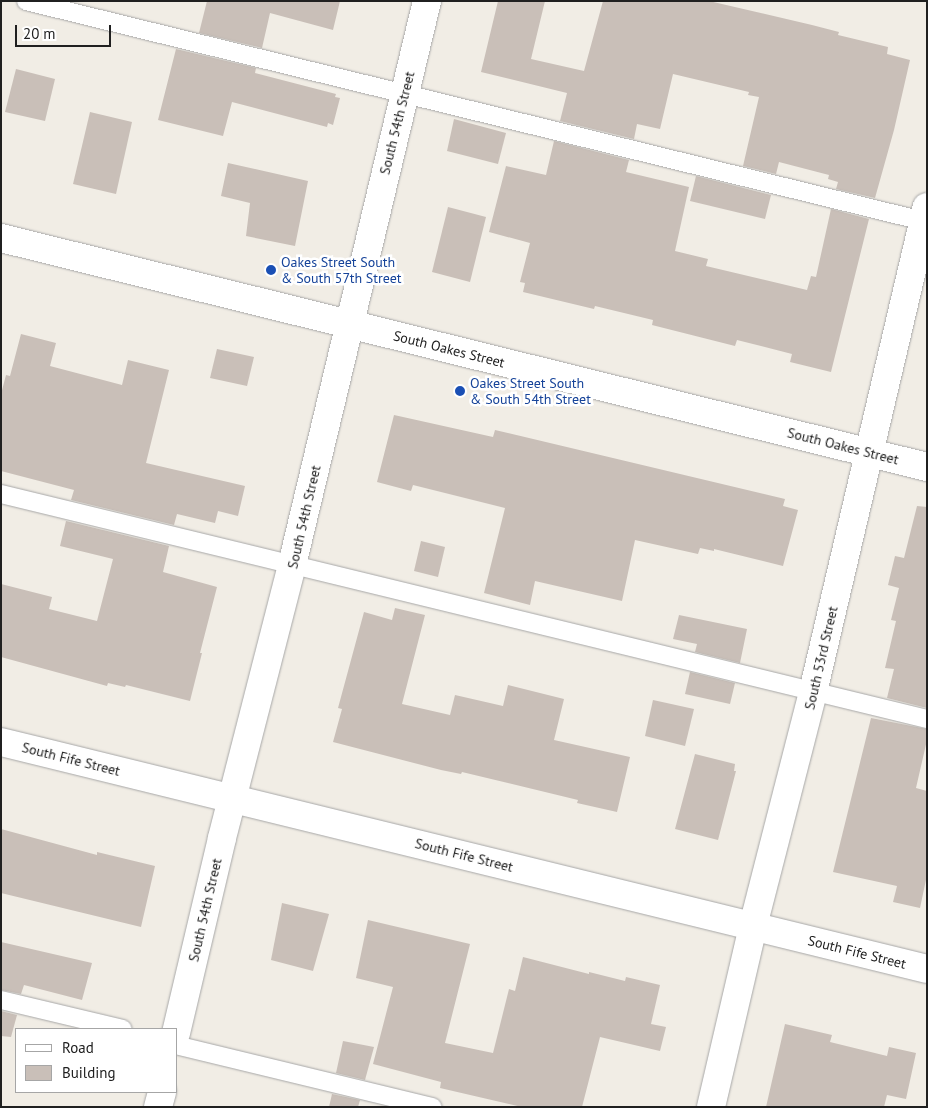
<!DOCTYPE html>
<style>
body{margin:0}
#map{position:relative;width:928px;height:1108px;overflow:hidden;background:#f1ede5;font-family:"PT Sans",sans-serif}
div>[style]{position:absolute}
.building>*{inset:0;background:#c9bfb8}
.roads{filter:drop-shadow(0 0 1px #a7a7a7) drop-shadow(0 0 1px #a7a7a7)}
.service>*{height:18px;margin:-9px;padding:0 9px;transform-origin:9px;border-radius:9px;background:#fff}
.minor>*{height:28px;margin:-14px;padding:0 14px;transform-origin:14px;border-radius:14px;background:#fff}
.tertiary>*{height:28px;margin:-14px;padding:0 14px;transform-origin:14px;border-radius:14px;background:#fff}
.dots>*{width:14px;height:14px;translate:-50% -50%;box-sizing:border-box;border:2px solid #fff;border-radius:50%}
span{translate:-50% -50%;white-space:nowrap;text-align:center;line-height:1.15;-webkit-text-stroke:5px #fff;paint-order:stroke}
.street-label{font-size:14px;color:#202020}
.transit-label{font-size:14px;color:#164399}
.left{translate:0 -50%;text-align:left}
.frame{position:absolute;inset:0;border:2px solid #202020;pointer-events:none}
.legend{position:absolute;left:15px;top:1028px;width:162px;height:65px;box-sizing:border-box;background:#fff;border:1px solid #a6a6a6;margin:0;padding:6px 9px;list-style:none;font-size:15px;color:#202020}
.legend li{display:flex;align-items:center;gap:10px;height:25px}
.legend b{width:25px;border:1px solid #a6a6a6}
.scale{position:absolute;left:15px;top:25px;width:96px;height:22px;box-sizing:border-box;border:2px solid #202020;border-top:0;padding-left:6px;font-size:15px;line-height:18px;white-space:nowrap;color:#202020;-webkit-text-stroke:4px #fff;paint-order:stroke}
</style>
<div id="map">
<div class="building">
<i style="clip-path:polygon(207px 1px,340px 1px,333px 30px,270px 13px,262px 48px,199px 33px)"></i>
<i style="clip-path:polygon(498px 1px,545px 1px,531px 59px,584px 71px,603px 1px,709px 1px,812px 25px,839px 32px,838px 35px,888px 47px,887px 54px,910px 60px,894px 130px,875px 198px,836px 189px,838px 182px,828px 179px,829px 175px,779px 162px,776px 174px,743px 166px,759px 97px,748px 95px,749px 92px,673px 74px,660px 129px,637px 124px,634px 139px,560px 121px,567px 93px,481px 72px)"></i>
<i style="clip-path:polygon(176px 49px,256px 68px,255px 73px,336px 94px,335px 97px,340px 98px,333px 125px,328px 123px,327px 127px,232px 102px,223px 136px,158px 120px)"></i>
<i style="clip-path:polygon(16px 69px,55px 79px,45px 121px,5px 112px)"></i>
<i style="clip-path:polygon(90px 112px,132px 122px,116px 194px,73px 184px)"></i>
<i style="clip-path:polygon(454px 119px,506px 133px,498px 164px,447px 151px)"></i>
<i style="clip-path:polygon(554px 141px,629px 160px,626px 172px,689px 187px,675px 251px,708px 259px,706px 266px,807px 290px,811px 276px,816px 277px,831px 209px,869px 219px,831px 372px,790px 362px,792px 354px,737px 340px,735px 346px,652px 325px,653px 320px,595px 306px,594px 309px,523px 292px,525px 283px,520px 282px,530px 243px,489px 232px,506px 166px,546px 175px)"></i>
<i style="clip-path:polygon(228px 163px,308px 181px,295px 246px,246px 236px,250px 203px,221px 196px)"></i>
<i style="clip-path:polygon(696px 176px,771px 195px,765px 219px,690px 201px)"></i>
<i style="clip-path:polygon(448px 207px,486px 217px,470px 282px,432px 272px)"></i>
<i style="clip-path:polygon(21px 334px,56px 343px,50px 366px,122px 385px,128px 360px,169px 370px,146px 463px,245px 486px,238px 516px,218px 511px,215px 523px,177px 514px,174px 525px,71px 500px,74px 490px,1px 471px,1px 394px,6px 375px,10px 376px)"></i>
<i style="clip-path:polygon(217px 349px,254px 357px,247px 386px,210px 378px)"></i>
<i style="clip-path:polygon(394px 415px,493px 437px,495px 430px,785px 499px,783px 506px,798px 510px,783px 566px,714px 549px,714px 551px,700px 548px,698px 554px,635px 540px,622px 601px,535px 581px,530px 605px,484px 593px,505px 508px,413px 485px,411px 491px,377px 482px)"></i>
<i style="clip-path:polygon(917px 506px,927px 507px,927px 708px,887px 698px,894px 669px,885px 668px,896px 621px,891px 620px,899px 588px,888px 585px,895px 556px,904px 558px)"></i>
<i style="clip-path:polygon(66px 521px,169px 546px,163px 572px,217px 587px,200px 653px,202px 653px,190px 701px,126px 685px,125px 687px,108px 683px,107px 686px,1px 657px,1px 584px,52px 597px,49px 609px,97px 621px,113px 559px,60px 546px)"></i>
<i style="clip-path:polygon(421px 541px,445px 547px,438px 577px,414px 571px)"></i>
<i style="clip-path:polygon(395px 608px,425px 615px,402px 704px,450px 715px,455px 695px,503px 706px,508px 685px,564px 699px,554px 740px,630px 757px,617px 812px,577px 803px,578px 800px,462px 772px,461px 774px,441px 770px,333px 742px,342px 709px,338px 708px,364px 612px,392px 620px)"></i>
<i style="clip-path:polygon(679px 615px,747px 629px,740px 663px,695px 652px,697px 644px,673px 639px)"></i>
<i style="clip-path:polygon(690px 672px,735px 683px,730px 704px,685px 694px)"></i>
<i style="clip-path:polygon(653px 700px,694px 709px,685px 746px,645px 736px)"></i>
<i style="clip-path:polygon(871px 718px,927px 729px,927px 740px,916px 788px,927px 791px,927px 875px,920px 908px,893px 902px,897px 886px,833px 872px)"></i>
<i style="clip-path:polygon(695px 754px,735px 764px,734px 771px,736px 771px,718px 840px,675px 829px)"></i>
<i style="clip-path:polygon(1px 829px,97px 855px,97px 852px,155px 866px,141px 927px,1px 893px)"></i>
<i style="clip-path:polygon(282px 903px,329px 914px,313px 971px,271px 960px)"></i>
<i style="clip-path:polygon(368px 920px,470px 944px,445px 1043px,493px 1053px,509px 989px,515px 991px,523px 957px,589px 974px,589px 972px,625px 981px,626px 977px,660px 985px,651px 1024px,666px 1027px,660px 1051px,600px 1037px,582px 1107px,522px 1107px,440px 1088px,441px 1082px,373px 1064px,393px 987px,356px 978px)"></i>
<i style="clip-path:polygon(1px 942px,92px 963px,82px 1000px,24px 985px,21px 994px,1px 990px)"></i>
<i style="clip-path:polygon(1px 1011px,17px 1015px,11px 1037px,1px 1036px)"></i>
<i style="clip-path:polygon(785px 1024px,832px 1035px,830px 1042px,887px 1056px,889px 1047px,916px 1053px,906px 1099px,887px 1095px,884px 1107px,766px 1107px)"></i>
<i style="clip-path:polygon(343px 1041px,374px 1047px,365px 1080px,336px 1073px)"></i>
<i style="clip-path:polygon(332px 1094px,360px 1100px,358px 1107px,329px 1107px)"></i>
</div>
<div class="roads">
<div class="service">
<i style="left:26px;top:1px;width:928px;rotate:13.78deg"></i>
<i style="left:1px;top:494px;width:953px;rotate:13.66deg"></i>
<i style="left:1px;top:1000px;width:125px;rotate:13.4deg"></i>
<i style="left:176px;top:1045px;width:264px;rotate:13.6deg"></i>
</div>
<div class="minor">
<i style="left:1px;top:742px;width:953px;rotate:13.77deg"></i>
<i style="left:711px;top:1107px;width:186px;rotate:-76.9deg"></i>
<i style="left:753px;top:926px;width:242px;rotate:-75.6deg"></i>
<i style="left:813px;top:692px;width:498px;rotate:-76.8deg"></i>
</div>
<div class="tertiary">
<i style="left:1px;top:238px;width:954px;rotate:13.89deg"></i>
<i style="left:176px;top:1033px;width:200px;rotate:-76.7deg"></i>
<i style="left:222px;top:838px;width:282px;rotate:-75.6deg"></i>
<i style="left:292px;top:565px;width:580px;rotate:-76.54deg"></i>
<i style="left:158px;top:1107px;width:16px;rotate:-75deg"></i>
</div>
</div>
<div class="dots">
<i style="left:271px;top:270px;background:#1a4fb4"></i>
<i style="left:460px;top:391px;background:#1a4fb4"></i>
</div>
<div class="street-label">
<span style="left:397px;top:123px;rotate:-76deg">South 54th Street</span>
<span style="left:449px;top:349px;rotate:14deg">South Oakes Street</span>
<span style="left:843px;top:446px;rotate:14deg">South Oakes Street</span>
<span style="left:304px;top:517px;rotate:-77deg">South 54th Street</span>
<span style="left:821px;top:658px;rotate:-77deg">South 53rd Street</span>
<span style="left:71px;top:759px;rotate:14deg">South Fife Street</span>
<span style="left:464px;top:855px;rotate:14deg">South Fife Street</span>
<span style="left:205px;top:910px;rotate:-77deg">South 54th Street</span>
<span style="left:857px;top:952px;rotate:14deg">South Fife Street</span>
</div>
<div class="transit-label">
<span class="left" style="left:281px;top:270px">Oakes Street South<br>&amp; South 57th Street</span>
<span class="left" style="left:470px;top:391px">Oakes Street South<br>&amp; South 54th Street</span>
</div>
<div class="frame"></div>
<ul class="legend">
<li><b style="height:6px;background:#fff"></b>Road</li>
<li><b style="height:14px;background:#c9bfb8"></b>Building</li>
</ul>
<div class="scale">20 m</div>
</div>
